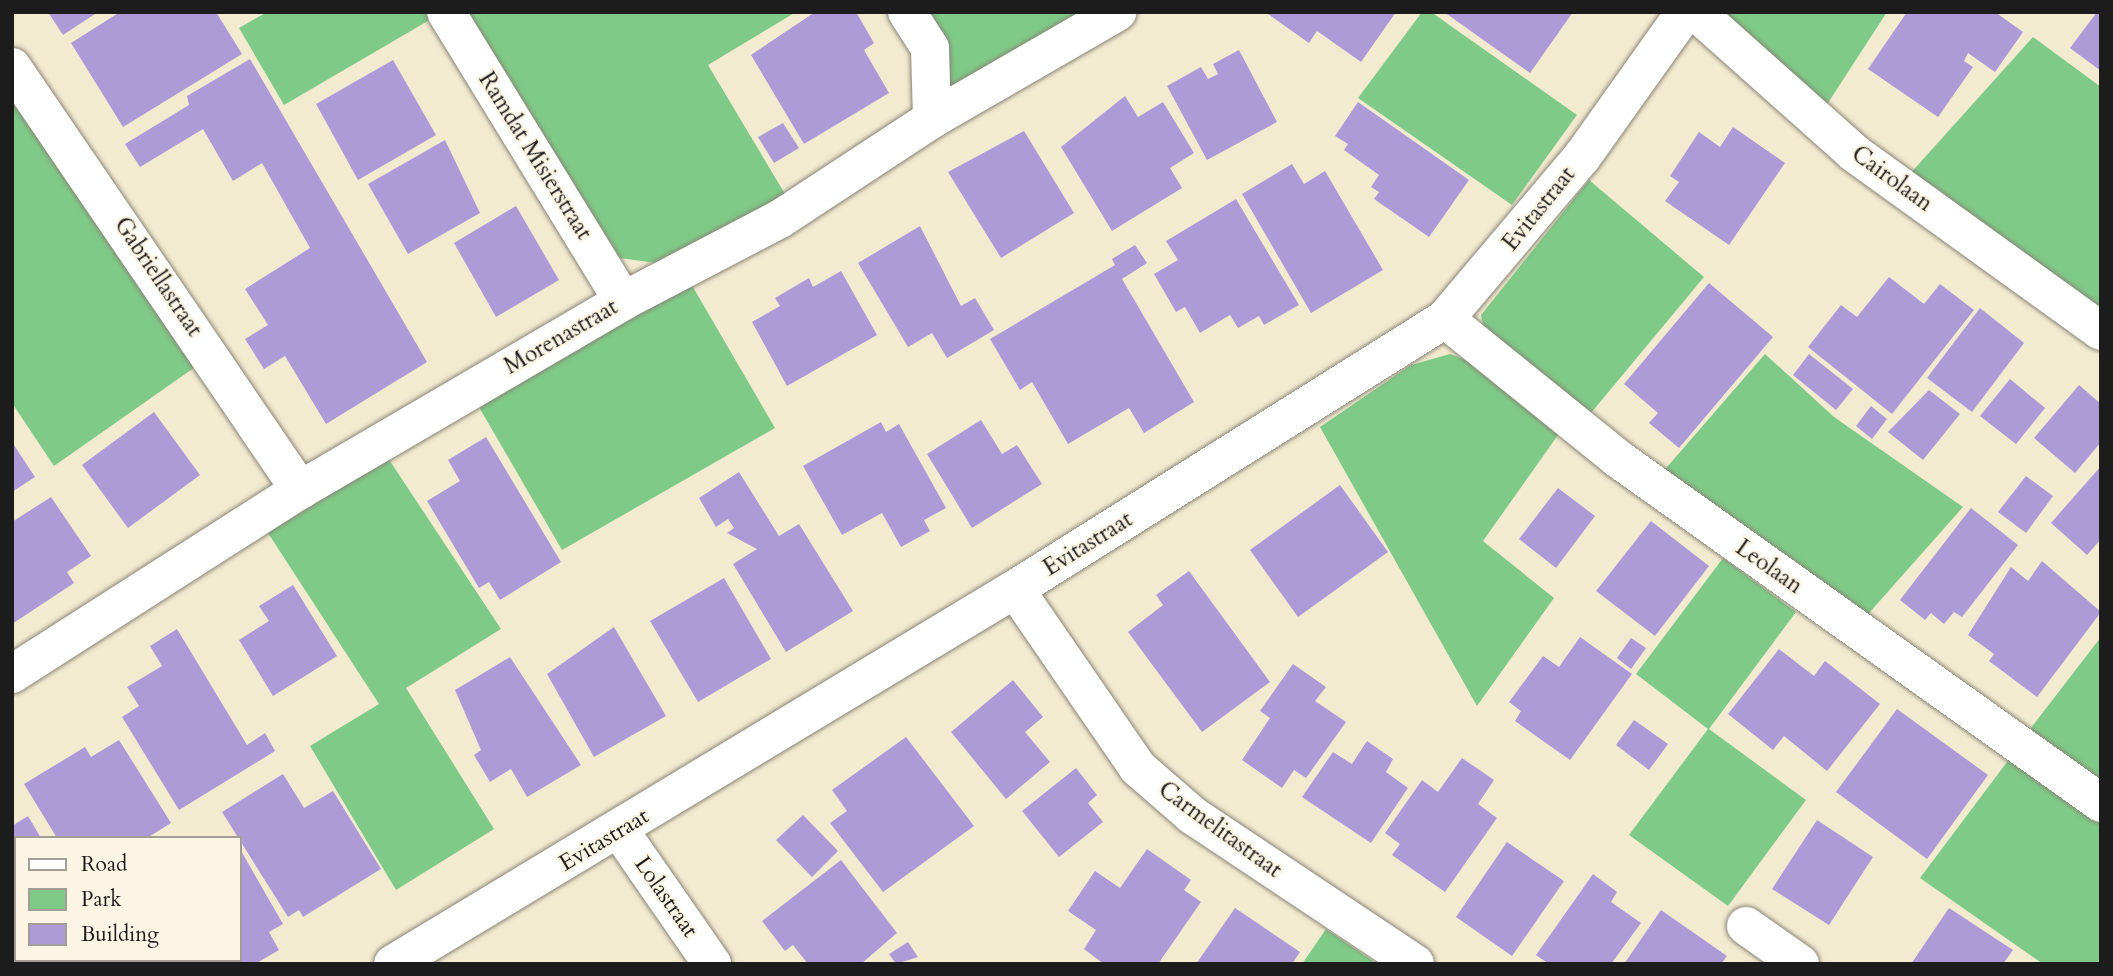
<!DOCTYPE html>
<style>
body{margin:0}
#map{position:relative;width:2113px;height:976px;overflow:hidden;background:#f3ebd0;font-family:Cardo,serif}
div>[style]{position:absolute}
.green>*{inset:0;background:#7fca88}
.building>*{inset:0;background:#ad9bd8}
.roads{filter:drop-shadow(0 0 2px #888476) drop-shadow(0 0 2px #888476)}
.minor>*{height:38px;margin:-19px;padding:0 19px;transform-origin:19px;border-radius:19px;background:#fff}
span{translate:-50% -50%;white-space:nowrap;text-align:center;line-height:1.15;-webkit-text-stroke:5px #fcf5e5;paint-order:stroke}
.street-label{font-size:23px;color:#1c1c1c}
.frame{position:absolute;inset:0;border:14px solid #1c1c1c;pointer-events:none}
.legend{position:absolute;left:14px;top:836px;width:228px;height:126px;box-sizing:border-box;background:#fcf5e5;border:2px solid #a29e95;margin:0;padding:9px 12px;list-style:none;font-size:21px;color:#1c1c1c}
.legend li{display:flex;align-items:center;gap:14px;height:35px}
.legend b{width:35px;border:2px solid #a29e95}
</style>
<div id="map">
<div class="green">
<i style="clip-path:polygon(267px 12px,430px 12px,433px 18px,284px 105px,239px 28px)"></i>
<i style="clip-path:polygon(466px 12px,796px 12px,708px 65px,785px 194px,656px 263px,620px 258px)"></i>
<i style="clip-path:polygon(918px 12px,1096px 12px,950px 87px)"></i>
<i style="clip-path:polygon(1422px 12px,1431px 12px,1577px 115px,1512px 205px,1358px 98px)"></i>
<i style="clip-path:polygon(1721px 12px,1887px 12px,1824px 109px)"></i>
<i style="clip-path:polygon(2033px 37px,2101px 87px,2101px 317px,1908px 176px)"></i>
<i style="clip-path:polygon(12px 98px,198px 365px,54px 466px,12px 403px)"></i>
<i style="clip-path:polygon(1589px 180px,1704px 277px,1586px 419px,1484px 329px,1481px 315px)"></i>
<i style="clip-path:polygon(690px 282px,775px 428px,562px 550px,476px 402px)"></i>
<i style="clip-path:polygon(1450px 354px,1469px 361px,1563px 428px,1483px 541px,1554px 598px,1477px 706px,1320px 427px,1411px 365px)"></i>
<i style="clip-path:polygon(1765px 354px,1834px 417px,1963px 507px,1862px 621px,1661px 474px)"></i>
<i style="clip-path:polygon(388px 458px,501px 629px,406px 688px,494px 829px,396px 890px,310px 746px,379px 704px,268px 533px)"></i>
<i style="clip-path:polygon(1723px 558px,1796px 612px,1709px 729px,1806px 800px,1728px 906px,1629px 835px,1708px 729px,1636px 674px)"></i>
<i style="clip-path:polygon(2101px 637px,2101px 792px,2024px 737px)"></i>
<i style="clip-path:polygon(2010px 758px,2101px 824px,2101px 964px,2043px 964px,1920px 878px)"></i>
<i style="clip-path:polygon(1326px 929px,1377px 964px,1302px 964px)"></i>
</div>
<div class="building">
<i style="clip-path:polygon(48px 12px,98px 12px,63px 35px)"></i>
<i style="clip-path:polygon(120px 12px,216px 12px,242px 54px,123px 127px,71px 43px)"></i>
<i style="clip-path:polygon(815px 12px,856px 12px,874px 43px,864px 50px,889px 93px,804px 144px,751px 55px)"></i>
<i style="clip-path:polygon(1396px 12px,1361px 62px,1317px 31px,1309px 43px,1268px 14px)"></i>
<i style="clip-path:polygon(1444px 12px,1573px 12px,1530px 73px)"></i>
<i style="clip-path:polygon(1907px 12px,1995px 12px,2023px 32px,1995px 72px,1968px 53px,1964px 61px,1973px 67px,1938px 117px,1868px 69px)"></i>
<i style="clip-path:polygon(2097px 12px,2101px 12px,2101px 71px,2070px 48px)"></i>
<i style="clip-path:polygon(1239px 50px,1277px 122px,1207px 160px,1167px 86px,1201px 67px,1208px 79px,1218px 74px,1213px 64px)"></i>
<i style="clip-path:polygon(250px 59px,427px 362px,326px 424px,285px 356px,264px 369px,245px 339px,268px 325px,245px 289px,310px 248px,262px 163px,233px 181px,203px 129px,140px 167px,125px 144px,189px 105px,187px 96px)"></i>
<i style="clip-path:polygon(393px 60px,436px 135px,358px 180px,316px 104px)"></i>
<i style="clip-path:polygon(1125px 96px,1138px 117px,1163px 102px,1194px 153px,1170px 168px,1182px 188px,1112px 231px,1061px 147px)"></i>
<i style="clip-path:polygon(1358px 102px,1469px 180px,1429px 237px,1374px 199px,1379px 192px,1371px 187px,1379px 175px,1344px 150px,1348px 144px,1335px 136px)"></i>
<i style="clip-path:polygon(783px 123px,799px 148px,774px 163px,758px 137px)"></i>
<i style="clip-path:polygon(1733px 127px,1785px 163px,1729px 245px,1665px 201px,1679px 182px,1670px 176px,1699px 132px,1720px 147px)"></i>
<i style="clip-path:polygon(1024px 131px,1074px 213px,1001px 258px,948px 172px)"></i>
<i style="clip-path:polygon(445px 140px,480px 213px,408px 254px,368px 184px)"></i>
<i style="clip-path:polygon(1292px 164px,1304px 184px,1325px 171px,1383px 270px,1311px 313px,1242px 194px)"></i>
<i style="clip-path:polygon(1236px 199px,1299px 305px,1264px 325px,1259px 316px,1238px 328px,1230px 315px,1200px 333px,1185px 307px,1176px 312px,1154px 274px,1178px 260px,1166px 241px)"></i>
<i style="clip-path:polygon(516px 206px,559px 280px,496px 317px,454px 243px)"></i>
<i style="clip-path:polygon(920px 226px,961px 306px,975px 298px,994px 330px,947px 358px,932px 333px,908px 347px,858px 263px)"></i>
<i style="clip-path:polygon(1135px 245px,1147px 263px,1122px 279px,1194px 402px,1144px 433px,1129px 408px,1068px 444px,1032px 382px,1020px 390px,990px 339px,1115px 265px,1112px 259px)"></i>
<i style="clip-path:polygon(841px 271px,877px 335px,787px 386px,752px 322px,780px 306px,775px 298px,809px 278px,813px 287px)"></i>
<i style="clip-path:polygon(1889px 277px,1924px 304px,1940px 284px,1974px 310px,1892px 414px,1808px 347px,1841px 305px,1857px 317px)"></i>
<i style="clip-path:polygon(1709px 283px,1773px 337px,1679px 448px,1649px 423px,1658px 413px,1624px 384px)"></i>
<i style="clip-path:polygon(1980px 308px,2024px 343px,1972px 412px,1927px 378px)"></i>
<i style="clip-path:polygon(1809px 354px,1853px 389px,1836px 410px,1793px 375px)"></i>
<i style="clip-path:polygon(2010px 379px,2045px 408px,2016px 444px,1980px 416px)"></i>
<i style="clip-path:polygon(2079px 385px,2101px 404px,2101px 442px,2075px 473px,2034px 438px)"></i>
<i style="clip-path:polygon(1929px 390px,1960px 414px,1923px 460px,1888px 432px)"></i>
<i style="clip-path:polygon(1871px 406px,1887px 419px,1872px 439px,1856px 426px)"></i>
<i style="clip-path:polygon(154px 412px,200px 475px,128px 528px,82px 465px)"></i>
<i style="clip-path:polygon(981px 420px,1002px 454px,1017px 445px,1042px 484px,972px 528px,927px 454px)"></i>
<i style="clip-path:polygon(881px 422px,886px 432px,899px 424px,946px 508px,924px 520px,930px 531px,901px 547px,882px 513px,842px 535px,803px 466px)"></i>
<i style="clip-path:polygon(486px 437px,561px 562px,500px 600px,489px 582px,479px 588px,427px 501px,460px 481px,448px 460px)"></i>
<i style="clip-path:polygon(12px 442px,35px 477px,12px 492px)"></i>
<i style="clip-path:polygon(2101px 466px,2101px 539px,2087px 555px,2051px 523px)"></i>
<i style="clip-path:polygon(739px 472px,779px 536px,799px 524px,853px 611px,786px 652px,733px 564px,757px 549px,727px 533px,734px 528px,728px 519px,716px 527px,699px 498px)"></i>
<i style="clip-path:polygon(2026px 476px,2053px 496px,2026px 533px,1998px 512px)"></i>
<i style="clip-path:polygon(1340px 485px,1388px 552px,1298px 617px,1250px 550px)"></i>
<i style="clip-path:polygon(1558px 488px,1595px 516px,1556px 568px,1519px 539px)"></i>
<i style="clip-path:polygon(51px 497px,91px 556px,67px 572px,74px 583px,12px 624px,12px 522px)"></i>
<i style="clip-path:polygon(1971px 508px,2018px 545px,1962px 617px,1954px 612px,1944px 624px,1931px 613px,1925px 620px,1900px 600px)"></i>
<i style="clip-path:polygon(1651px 521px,1709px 566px,1655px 636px,1596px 591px)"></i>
<i style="clip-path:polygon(2042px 561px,2101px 612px,2037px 697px,1989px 661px,1994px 654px,1968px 635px,2011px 567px,2028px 581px)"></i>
<i style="clip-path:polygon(1189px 571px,1270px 682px,1202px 732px,1128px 632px,1163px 605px,1156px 595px)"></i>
<i style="clip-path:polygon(724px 578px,771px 659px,698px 702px,650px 621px)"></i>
<i style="clip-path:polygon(293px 585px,337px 656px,273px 696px,239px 640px,269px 621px,259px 606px)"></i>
<i style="clip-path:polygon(614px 627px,666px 716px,594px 757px,547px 674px)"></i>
<i style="clip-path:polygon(177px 629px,247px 745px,265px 733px,275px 751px,179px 810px,122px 717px,139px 706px,127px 687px,162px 666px,150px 646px)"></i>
<i style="clip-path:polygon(1580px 637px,1632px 674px,1570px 760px,1515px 721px,1521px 711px,1509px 702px,1543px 656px,1559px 667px)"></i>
<i style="clip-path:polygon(1631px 638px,1646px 648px,1631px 669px,1617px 658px)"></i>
<i style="clip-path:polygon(1779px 649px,1814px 676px,1825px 661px,1880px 704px,1827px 771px,1784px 736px,1773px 750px,1728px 714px)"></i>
<i style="clip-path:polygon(510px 657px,581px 765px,527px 797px,511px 769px,490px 782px,474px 755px,481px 750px,455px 690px)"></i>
<i style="clip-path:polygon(1293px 664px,1326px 687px,1315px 701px,1346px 722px,1306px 778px,1294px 770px,1282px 788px,1242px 760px,1270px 718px,1260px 711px)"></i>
<i style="clip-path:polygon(1013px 680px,1043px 717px,1025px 732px,1050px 762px,1006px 799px,951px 732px)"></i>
<i style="clip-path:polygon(1897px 709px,1988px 775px,1927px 859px,1836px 792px)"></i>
<i style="clip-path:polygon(1634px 720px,1668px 744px,1649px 770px,1616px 745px)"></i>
<i style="clip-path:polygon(906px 737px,974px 826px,883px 892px,830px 823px,847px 811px,832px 790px)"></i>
<i style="clip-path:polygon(119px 740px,171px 823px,147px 838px,57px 838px,24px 784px,85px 747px,91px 757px)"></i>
<i style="clip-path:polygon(1367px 741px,1393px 759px,1386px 772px,1408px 788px,1371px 843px,1302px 797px,1333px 752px,1352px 764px)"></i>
<i style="clip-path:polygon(1462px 758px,1494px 780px,1478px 804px,1497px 818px,1445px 892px,1392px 855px,1400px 844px,1385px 833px,1422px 780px,1438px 792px)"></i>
<i style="clip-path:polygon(1076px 768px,1097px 795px,1088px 803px,1103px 822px,1059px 857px,1022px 811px)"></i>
<i style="clip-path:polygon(283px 774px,304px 808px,333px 791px,381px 869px,303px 917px,299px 910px,288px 917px,222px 812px)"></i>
<i style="clip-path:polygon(803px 815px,838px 851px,812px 877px,776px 840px)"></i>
<i style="clip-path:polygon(28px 816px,41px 838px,16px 838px,12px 922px,12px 826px)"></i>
<i style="clip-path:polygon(1817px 820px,1873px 857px,1829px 925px,1772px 889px)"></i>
<i style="clip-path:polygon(1507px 842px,1564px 881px,1512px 956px,1456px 917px)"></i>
<i style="clip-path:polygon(240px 849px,283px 924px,269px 932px,279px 950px,255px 964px,187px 964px,240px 960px)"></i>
<i style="clip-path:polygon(1147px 849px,1191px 880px,1184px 890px,1201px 902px,1158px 964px,1104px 964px,1084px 949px,1096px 930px,1068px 911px,1095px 871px,1120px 888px)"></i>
<i style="clip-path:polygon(841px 860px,897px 933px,861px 964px,808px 964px,793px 945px,785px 951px,762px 921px)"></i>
<i style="clip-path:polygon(1593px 874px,1617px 892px,1611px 902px,1641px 923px,1611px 964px,1549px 964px,1536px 955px)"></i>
<i style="clip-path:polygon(1235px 908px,1300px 952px,1292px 964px,1196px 964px)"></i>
<i style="clip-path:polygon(1949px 908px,2013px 950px,2003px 964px,1911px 964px)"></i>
<i style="clip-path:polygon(1661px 910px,1727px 956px,1721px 964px,1624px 964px)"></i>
<i style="clip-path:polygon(908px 942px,918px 957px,896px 964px,889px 954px)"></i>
<i style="clip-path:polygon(122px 960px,158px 960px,160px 964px,117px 964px)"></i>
</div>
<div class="roads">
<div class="minor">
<i style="left:446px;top:12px;width:339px;rotate:58.5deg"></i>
<i style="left:907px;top:12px;width:43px;rotate:57.4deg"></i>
<i style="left:930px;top:48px;width:71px;rotate:88.4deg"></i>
<i style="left:1696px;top:12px;width:212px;rotate:41.7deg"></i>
<i style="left:1854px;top:153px;width:304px;rotate:35.8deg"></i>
<i style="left:12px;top:67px;width:512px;rotate:55.75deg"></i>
<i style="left:1445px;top:319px;width:221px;rotate:38.9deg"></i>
<i style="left:1617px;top:458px;width:594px;rotate:35.48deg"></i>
<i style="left:1015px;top:589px;width:217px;rotate:55.5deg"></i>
<i style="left:1138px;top:768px;width:72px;rotate:41deg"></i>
<i style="left:1192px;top:815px;width:268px;rotate:33.7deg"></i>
<i style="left:12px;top:674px;width:342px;rotate:-32.6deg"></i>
<i style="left:300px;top:490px;width:374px;rotate:-30.3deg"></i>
<i style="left:623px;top:301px;width:177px;rotate:-27.6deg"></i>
<i style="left:780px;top:219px;width:182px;rotate:-33.3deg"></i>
<i style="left:932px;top:119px;width:214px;rotate:-30deg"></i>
<i style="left:620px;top:831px;width:162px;rotate:55.3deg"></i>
<i style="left:1746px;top:926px;width:66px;rotate:35.1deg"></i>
<i style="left:393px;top:964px;width:726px;rotate:-31.09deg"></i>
<i style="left:1015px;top:589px;width:508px;rotate:-32.12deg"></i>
<i style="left:1445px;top:319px;width:212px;rotate:-49.8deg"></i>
<i style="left:1582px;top:157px;width:178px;rotate:-54.6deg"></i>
</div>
</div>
<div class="street-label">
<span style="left:535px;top:156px;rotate:58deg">Ramdat Misierstraat</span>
<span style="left:1892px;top:179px;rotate:36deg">Cairolaan</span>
<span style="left:1539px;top:209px;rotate:-51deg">Evitastraat</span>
<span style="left:158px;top:277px;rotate:56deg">Gabriellastraat</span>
<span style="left:561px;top:337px;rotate:-30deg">Morenastraat</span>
<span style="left:1088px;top:544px;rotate:-32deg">Evitastraat</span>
<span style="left:1769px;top:567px;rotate:35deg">Leolaan</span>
<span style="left:1220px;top:830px;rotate:36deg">Carmelitastraat</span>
<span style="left:604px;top:840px;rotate:-31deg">Evitastraat</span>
<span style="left:666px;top:897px;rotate:55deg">Lolastraat</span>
</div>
<div class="frame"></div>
<ul class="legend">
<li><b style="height:9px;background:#fff"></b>Road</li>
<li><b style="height:19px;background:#7fca88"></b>Park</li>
<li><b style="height:19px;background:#ad9bd8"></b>Building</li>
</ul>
</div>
